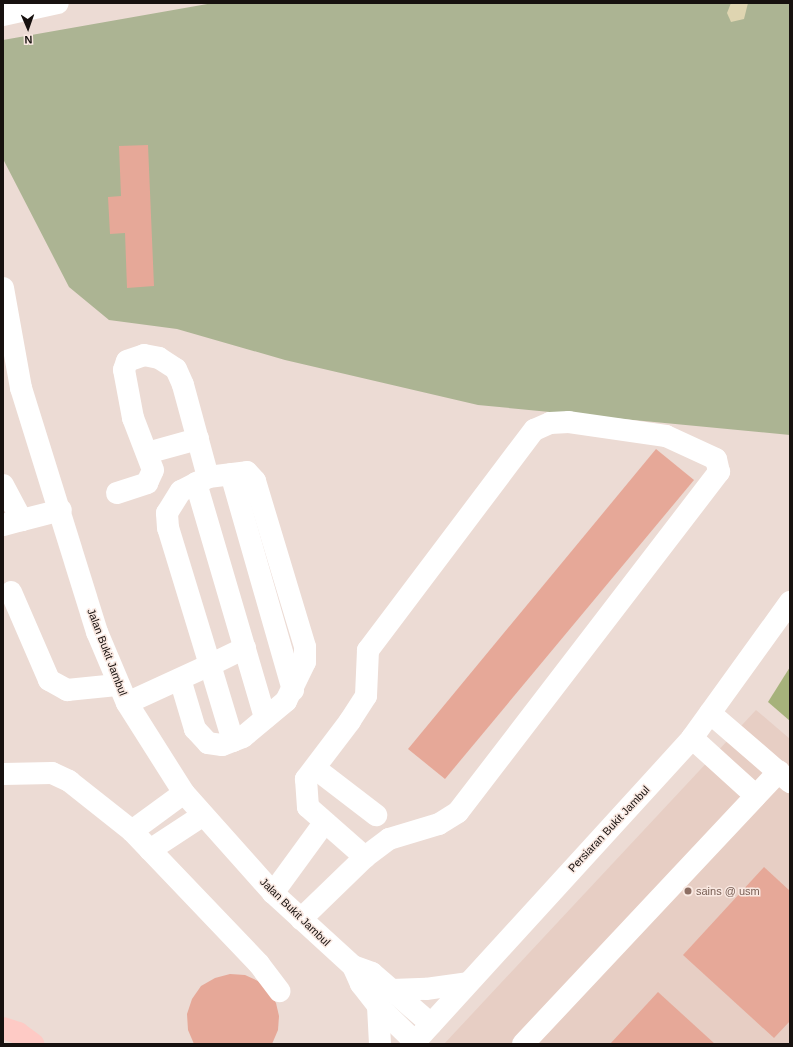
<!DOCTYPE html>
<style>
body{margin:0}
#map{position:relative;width:793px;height:1047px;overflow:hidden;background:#ecdbd4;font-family:Helvetica,sans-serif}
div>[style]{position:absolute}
.built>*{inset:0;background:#e7cec4}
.green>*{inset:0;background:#acb493}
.forest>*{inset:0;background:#a6b27b}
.sand>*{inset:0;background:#dfd5b1}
.building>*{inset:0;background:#e6a898}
.minor>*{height:22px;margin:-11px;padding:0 11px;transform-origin:11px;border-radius:11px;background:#fff}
.major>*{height:22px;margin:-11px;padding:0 11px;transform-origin:11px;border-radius:11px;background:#fecac5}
.dots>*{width:11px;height:11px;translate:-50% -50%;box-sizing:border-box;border:2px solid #f9e8e1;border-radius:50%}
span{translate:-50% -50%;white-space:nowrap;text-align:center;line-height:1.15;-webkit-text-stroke:3px #f9e8e1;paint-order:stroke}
.street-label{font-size:11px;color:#17110f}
.education-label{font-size:11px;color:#785e54}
.left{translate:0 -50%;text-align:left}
.frame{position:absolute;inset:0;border:4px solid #17110f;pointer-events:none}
.north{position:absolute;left:8px;top:8px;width:40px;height:40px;-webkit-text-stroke:3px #f9e8e1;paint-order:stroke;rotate:178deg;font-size:11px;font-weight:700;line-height:16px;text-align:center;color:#17110f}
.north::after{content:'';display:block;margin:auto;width:14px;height:18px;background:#17110f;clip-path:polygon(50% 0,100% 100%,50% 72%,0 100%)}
</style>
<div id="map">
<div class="built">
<i style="clip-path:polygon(756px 710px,790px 739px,790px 1044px,444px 1044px)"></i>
</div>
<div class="green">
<i style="clip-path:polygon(213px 3px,790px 3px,790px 435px,478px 405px,285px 360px,177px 329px,109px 320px,69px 287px,3px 159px,3px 40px)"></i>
</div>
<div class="forest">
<i style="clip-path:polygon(790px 667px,790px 721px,768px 702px)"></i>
</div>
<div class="sand">
<i style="clip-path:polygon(731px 3px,748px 3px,744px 19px,731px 22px,727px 13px)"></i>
</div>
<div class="building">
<i style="clip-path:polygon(148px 145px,154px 286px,127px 288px,125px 233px,110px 234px,108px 197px,121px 196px,119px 146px)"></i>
<i style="clip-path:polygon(656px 449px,694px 480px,445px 779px,408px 749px)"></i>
<i style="clip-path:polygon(764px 867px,790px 891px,790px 1021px,774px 1038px,683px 955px)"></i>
<i style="clip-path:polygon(230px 974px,245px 975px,258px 981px,268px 990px,276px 1003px,279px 1016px,278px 1030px,272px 1044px,194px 1044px,188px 1030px,187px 1014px,192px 999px,201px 986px,215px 978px)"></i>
<i style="clip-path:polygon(658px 992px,715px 1044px,610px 1044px)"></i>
</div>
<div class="minor">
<i style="left:3px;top:15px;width:56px;rotate:-12.3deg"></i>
<i style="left:3px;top:288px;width:102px;rotate:79.8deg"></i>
<i style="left:21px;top:388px;width:256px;rotate:72.7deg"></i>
<i style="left:97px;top:632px;width:77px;rotate:67.1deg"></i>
<i style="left:127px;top:703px;width:107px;rotate:57.7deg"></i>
<i style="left:184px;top:793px;width:134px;rotate:48.3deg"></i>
<i style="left:273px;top:893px;width:108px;rotate:42.4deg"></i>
<i style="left:353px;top:966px;width:20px;rotate:20deg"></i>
<i style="left:372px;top:973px;width:78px;rotate:40.8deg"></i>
<i style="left:147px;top:453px;width:53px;rotate:-15.4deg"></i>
<i style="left:231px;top:474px;width:225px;rotate:74deg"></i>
<i style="left:196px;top:483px;width:245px;rotate:73.6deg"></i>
<i style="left:3px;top:485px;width:40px;rotate:62deg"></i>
<i style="left:22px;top:520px;width:40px;rotate:-14.4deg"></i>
<i style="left:117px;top:493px;width:32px;rotate:-18deg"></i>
<i style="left:147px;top:483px;width:14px;rotate:-65deg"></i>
<i style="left:153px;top:470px;width:56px;rotate:-111deg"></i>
<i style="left:133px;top:418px;width:49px;rotate:-100.6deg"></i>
<i style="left:124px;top:370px;width:9px;rotate:-72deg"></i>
<i style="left:127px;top:361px;width:18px;rotate:-19deg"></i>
<i style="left:144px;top:355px;width:15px;rotate:11deg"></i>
<i style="left:159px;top:358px;width:20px;rotate:33deg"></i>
<i style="left:176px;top:369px;width:17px;rotate:66deg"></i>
<i style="left:183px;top:385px;width:95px;rotate:74.8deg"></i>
<i style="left:3px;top:525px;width:20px;rotate:-15deg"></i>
<i style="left:11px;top:592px;width:96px;rotate:66.6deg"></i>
<i style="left:49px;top:680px;width:21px;rotate:29deg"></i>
<i style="left:67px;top:690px;width:50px;rotate:-5.7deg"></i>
<i style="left:127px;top:703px;width:91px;rotate:-24.6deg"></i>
<i style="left:210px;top:665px;width:143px;rotate:-107deg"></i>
<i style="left:168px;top:528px;width:15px;rotate:-94deg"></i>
<i style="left:167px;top:513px;width:26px;rotate:-58deg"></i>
<i style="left:181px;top:491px;width:30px;rotate:-27deg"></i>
<i style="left:208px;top:477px;width:39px;rotate:-7deg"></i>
<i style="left:247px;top:472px;width:12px;rotate:48deg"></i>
<i style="left:255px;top:481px;width:173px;rotate:73.2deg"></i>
<i style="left:305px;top:647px;width:15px;rotate:90deg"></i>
<i style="left:305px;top:662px;width:43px;rotate:116deg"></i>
<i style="left:286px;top:701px;width:56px;rotate:140.1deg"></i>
<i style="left:243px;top:737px;width:22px;rotate:159deg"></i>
<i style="left:222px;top:745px;width:14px;rotate:-172deg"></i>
<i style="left:208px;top:743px;width:19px;rotate:-133deg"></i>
<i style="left:195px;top:729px;width:52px;rotate:-106.7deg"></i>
<i style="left:710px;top:713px;width:106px;rotate:40.8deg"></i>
<i style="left:692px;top:738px;width:86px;rotate:42.2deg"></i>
<i style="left:233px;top:741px;width:79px;rotate:-106.8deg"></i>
<i style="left:210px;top:665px;width:39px;rotate:-26deg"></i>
<i style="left:316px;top:769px;width:76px;rotate:37.5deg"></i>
<i style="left:3px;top:774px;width:49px;rotate:-1.2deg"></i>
<i style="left:52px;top:773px;width:19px;rotate:25deg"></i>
<i style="left:69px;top:781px;width:80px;rotate:38.4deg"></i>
<i style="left:132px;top:831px;width:184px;rotate:46.3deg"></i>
<i style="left:259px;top:964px;width:34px;rotate:53deg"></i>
<i style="left:132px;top:831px;width:64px;rotate:-36.2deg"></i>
<i style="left:150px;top:850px;width:62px;rotate:-33.2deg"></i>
<i style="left:273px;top:893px;width:87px;rotate:-53.9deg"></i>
<i style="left:301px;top:919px;width:89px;rotate:-44.1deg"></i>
<i style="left:365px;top:857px;width:30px;rotate:-37deg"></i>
<i style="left:389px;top:839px;width:52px;rotate:-16.7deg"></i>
<i style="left:439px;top:824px;width:22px;rotate:-32deg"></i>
<i style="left:458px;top:812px;width:429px;rotate:-52.5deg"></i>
<i style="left:719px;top:472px;width:13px;rotate:-103deg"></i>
<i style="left:716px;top:459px;width:55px;rotate:-155.3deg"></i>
<i style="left:666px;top:436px;width:98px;rotate:-171.8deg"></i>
<i style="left:569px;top:422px;width:19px;rotate:177deg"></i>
<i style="left:550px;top:423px;width:17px;rotate:156deg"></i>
<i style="left:534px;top:430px;width:276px;rotate:127deg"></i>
<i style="left:368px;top:650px;width:46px;rotate:92.5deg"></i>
<i style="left:366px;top:696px;width:30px;rotate:123deg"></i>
<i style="left:350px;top:721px;width:73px;rotate:127.2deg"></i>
<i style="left:306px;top:779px;width:28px;rotate:86deg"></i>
<i style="left:308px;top:807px;width:76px;rotate:41.3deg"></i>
<i style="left:353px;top:966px;width:20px;rotate:66deg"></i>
<i style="left:361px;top:984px;width:28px;rotate:52deg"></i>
<i style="left:378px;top:1006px;width:52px;rotate:44.2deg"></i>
<i style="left:392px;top:990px;width:34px;rotate:-2deg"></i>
<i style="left:426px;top:989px;width:42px;rotate:-8.1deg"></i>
<i style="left:378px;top:1006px;width:38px;rotate:87deg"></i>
<i style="left:413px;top:1044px;width:414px;rotate:-47.6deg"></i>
<i style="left:692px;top:738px;width:168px;rotate:-54.2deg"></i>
<i style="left:523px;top:1044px;width:374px;rotate:-46.8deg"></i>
</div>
<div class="major">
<i style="left:3px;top:1028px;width:16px;rotate:18deg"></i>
<i style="left:18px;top:1033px;width:19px;rotate:36deg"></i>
</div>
<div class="dots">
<i style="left:688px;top:891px;background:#8d6e63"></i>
</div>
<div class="street-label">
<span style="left:107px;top:652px;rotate:69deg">Jalan Bukit Jambul</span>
<span style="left:609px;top:829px;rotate:-47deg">Persiaran Bukit Jambul</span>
<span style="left:295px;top:912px;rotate:44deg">Jalan Bukit Jambul</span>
</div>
<div class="education-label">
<span class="left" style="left:696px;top:891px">sains @ usm</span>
</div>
<div class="frame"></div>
<div class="north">N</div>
</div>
